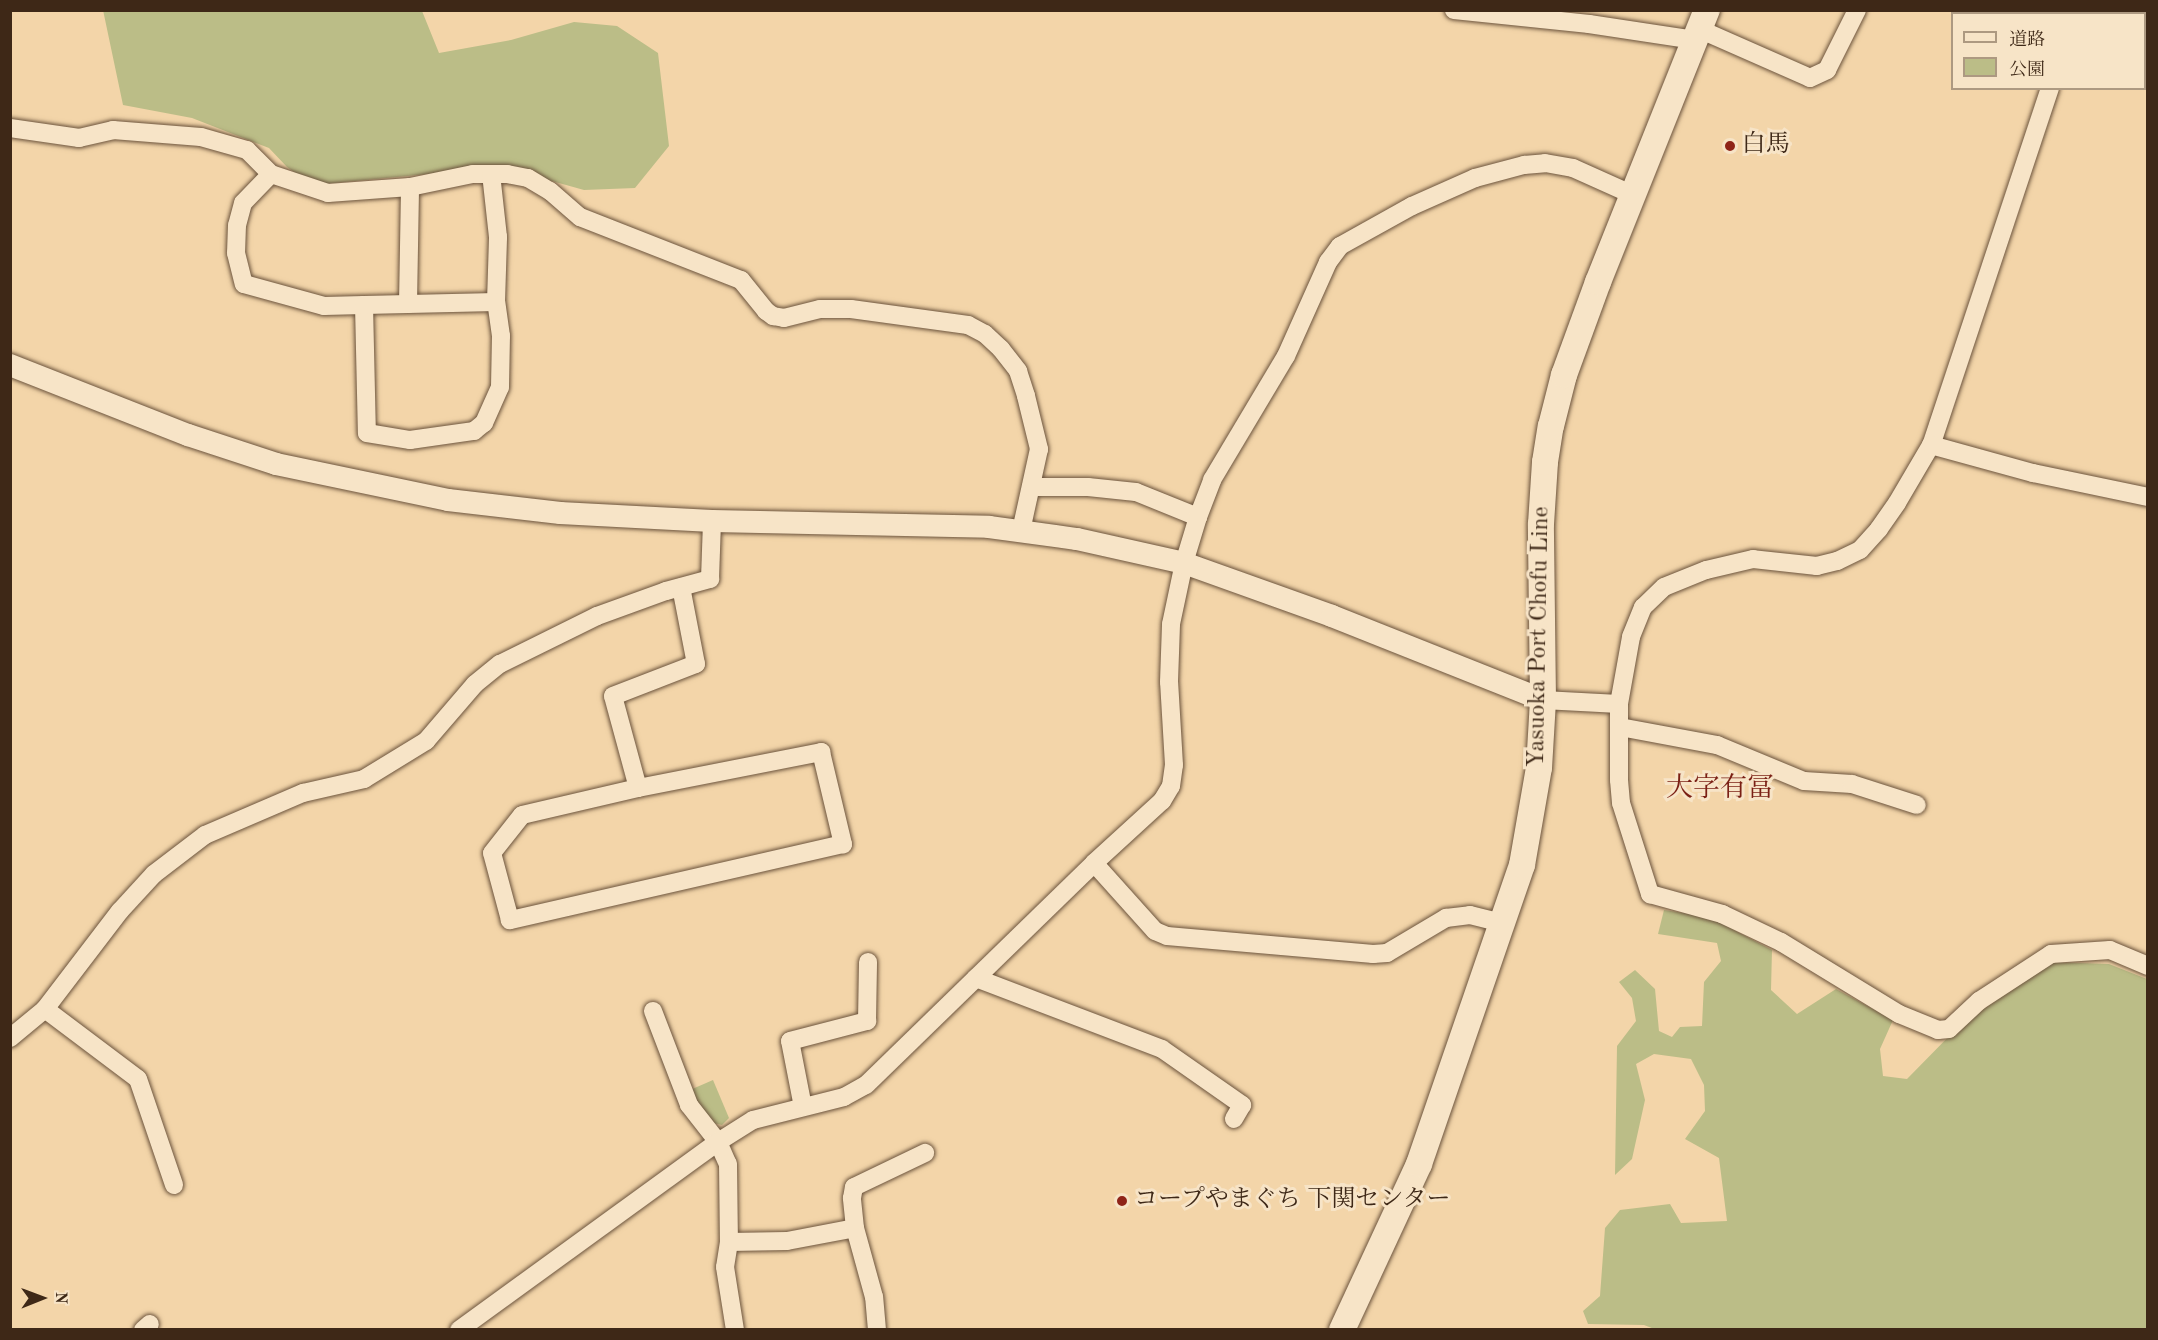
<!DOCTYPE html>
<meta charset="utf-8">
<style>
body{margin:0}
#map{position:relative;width:2158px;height:1340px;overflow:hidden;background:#f3d5a9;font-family:"Old Standard TT","Noto Serif JP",serif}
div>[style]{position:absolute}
.green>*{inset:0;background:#bbbd87}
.roads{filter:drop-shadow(0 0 2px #6b533c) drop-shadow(0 0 2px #6b533c)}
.minor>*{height:18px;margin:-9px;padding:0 9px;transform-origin:9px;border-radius:9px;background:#f7e4c7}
.tertiary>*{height:22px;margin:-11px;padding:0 11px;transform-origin:11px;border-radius:11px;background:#f7e4c7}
.secondary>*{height:26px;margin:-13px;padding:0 13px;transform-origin:13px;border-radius:13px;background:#f7e4c7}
.dots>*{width:16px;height:16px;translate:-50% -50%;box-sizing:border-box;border:3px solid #f7e4c7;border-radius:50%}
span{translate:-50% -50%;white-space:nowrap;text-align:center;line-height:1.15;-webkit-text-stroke:6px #f7e4c7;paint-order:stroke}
.poi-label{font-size:24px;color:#3e2817}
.left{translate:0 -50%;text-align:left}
.street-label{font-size:24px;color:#3e2817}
.quarter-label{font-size:27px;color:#7a1f14}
.frame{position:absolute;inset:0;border:12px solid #3e2817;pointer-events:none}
.legend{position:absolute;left:1951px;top:12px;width:195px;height:78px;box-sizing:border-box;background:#f7e4c7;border:2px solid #ad9981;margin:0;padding:8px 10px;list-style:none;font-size:18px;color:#3e2817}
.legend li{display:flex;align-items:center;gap:12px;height:30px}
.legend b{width:30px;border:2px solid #ad9981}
.north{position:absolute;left:12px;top:1268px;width:60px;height:60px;-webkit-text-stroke:4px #f7e4c7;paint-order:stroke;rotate:89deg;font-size:16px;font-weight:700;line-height:24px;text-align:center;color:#3e2817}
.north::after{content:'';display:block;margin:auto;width:21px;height:27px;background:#3e2817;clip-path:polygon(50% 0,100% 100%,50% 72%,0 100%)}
</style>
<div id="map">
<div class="green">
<i style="clip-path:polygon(103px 10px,422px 11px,439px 53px,511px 40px,574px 22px,617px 26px,658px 53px,669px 146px,635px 188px,584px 190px,502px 167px,313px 185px,287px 167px,269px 148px,192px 118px,123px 105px)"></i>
<i style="clip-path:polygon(1664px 910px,1709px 917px,1772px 950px,1771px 990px,1797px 1014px,1836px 989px,1893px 1020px,1880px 1049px,1883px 1076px,1907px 1079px,1959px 1026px,2052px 962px,2109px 964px,2147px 979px,2147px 1329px,1657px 1330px,1644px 1325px,1588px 1324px,1583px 1311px,1600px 1296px,1605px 1228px,1620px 1210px,1670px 1204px,1681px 1223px,1727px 1221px,1719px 1158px,1685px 1139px,1705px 1111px,1704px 1085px,1691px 1059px,1654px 1054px,1636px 1064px,1645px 1100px,1632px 1159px,1615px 1175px,1617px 1046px,1636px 1021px,1632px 998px,1619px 982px,1635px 970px,1655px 989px,1659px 1031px,1672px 1037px,1680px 1027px,1702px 1026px,1704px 982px,1721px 961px,1717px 943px,1658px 934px)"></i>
<i style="clip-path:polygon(713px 1080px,729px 1118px,722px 1125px,709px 1122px,690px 1090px)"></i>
</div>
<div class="roads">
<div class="minor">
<i style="left:1454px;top:10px;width:136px;rotate:5.9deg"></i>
<i style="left:1589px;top:24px;width:107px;rotate:8.6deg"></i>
<i style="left:2071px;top:14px;width:4px;rotate:-90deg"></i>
<i style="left:1699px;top:29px;width:121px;rotate:23.8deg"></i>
<i style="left:1810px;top:78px;width:19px;rotate:-25deg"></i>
<i style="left:1827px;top:70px;width:67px;rotate:-63.4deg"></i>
<i style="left:2050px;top:88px;width:376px;rotate:108.4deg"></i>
<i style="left:1931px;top:445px;width:67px;rotate:120.4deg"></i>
<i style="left:1897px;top:503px;width:32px;rotate:125deg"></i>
<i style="left:1879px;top:529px;width:28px;rotate:132deg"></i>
<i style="left:1860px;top:550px;width:25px;rotate:154deg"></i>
<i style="left:1837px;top:561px;width:21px;rotate:166deg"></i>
<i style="left:1817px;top:566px;width:64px;rotate:-173.8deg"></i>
<i style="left:1753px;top:559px;width:48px;rotate:166.8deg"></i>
<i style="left:1706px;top:570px;width:45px;rotate:158deg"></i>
<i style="left:1664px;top:587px;width:29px;rotate:136deg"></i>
<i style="left:1643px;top:607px;width:32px;rotate:112deg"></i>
<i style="left:1631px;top:637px;width:68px;rotate:100.2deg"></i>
<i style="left:1619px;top:704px;width:76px;rotate:90deg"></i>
<i style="left:1619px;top:780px;width:23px;rotate:85deg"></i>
<i style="left:1621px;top:803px;width:96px;rotate:72.3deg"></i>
<i style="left:1650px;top:894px;width:75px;rotate:15.5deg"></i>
<i style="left:1722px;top:914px;width:65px;rotate:25.4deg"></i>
<i style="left:1781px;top:942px;width:138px;rotate:31.4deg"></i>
<i style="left:1899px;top:1014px;width:42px;rotate:22.3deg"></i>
<i style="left:1938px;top:1030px;width:11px;rotate:-5deg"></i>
<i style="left:1949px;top:1029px;width:41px;rotate:-43deg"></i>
<i style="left:1979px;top:1001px;width:86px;rotate:-33.1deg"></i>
<i style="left:2051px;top:954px;width:59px;rotate:-3.9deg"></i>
<i style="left:2110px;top:950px;width:41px;rotate:22.8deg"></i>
<i style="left:10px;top:128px;width:70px;rotate:8.2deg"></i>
<i style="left:79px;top:138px;width:35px;rotate:-13deg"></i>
<i style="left:113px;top:130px;width:88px;rotate:4.5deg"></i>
<i style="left:201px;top:137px;width:48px;rotate:15.8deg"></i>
<i style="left:247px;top:150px;width:34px;rotate:45deg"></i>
<i style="left:271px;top:174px;width:60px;rotate:18.4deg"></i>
<i style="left:328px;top:193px;width:82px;rotate:-4.2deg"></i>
<i style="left:410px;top:187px;width:64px;rotate:-11.7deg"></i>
<i style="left:473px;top:174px;width:34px"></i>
<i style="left:507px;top:174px;width:21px;rotate:11deg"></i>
<i style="left:528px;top:178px;width:26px;rotate:31deg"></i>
<i style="left:550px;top:191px;width:40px;rotate:41deg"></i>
<i style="left:580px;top:217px;width:173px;rotate:21.4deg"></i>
<i style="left:741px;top:280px;width:40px;rotate:51deg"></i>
<i style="left:766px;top:311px;width:9px;rotate:36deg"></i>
<i style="left:773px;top:316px;width:11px;rotate:10deg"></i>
<i style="left:784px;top:318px;width:37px;rotate:-14deg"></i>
<i style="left:820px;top:309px;width:31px"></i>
<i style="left:851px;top:309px;width:118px;rotate:7.8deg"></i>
<i style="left:968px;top:325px;width:19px;rotate:28deg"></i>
<i style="left:985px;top:334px;width:22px;rotate:43deg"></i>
<i style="left:1001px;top:349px;width:28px;rotate:52deg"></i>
<i style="left:1018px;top:371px;width:26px;rotate:72deg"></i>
<i style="left:1026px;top:396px;width:55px;rotate:76.2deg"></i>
<i style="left:1039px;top:449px;width:84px;rotate:102.4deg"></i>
<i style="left:271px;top:174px;width:40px;rotate:134deg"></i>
<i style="left:243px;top:203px;width:23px;rotate:105deg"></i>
<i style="left:237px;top:225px;width:28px;rotate:92deg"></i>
<i style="left:236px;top:253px;width:32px;rotate:76deg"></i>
<i style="left:244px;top:284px;width:83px;rotate:15.4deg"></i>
<i style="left:324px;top:306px;width:40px;rotate:-1.4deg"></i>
<i style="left:364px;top:305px;width:128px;rotate:88.7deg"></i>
<i style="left:367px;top:433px;width:44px;rotate:9.2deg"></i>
<i style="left:410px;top:440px;width:65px;rotate:-8deg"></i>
<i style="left:474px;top:431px;width:13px;rotate:-39deg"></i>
<i style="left:484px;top:423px;width:39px;rotate:-66deg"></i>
<i style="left:500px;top:387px;width:51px;rotate:-88.9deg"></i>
<i style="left:501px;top:336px;width:34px;rotate:-98deg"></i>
<i style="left:496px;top:302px;width:65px;rotate:-88.2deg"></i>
<i style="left:498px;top:237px;width:63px;rotate:-96.3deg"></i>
<i style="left:408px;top:304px;width:117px;rotate:-89deg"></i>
<i style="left:364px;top:305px;width:132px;rotate:-1.3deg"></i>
<i style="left:1931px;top:445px;width:106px;rotate:15.4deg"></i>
<i style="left:2033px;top:473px;width:117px;rotate:11.8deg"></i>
<i style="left:1031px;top:487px;width:57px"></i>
<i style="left:1088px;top:487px;width:48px;rotate:5.9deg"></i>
<i style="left:1136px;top:492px;width:67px;rotate:22deg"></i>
<i style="left:1543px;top:700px;width:76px;rotate:3deg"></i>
<i style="left:1620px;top:727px;width:99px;rotate:10.5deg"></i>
<i style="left:1717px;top:745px;width:94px;rotate:22.5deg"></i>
<i style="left:1804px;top:781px;width:48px;rotate:3.6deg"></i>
<i style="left:1852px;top:784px;width:68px;rotate:17.9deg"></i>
<i style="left:638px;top:788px;width:187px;rotate:-11.1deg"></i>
<i style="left:821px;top:752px;width:95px;rotate:76.6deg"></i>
<i style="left:843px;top:844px;width:342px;rotate:167.1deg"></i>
<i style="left:510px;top:920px;width:69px;rotate:-105deg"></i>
<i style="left:492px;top:853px;width:48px;rotate:-51.7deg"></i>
<i style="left:522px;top:815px;width:119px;rotate:-13.1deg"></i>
<i style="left:638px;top:788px;width:95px;rotate:-105.2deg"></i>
<i style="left:613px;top:696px;width:89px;rotate:-21.1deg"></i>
<i style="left:696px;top:664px;width:78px;rotate:-101deg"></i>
<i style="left:1094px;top:863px;width:91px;rotate:48.1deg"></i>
<i style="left:1155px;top:931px;width:13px;rotate:23deg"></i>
<i style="left:1167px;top:936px;width:207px;rotate:5deg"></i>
<i style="left:1373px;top:954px;width:14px;rotate:-4deg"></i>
<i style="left:1387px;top:953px;width:69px;rotate:-30.7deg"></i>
<i style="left:1446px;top:918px;width:24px;rotate:-7deg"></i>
<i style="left:1470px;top:915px;width:33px;rotate:14deg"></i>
<i style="left:976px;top:978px;width:199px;rotate:20.9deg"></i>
<i style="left:1162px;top:1049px;width:98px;rotate:35deg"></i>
<i style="left:1242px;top:1105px;width:16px;rotate:120deg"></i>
<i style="left:45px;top:1009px;width:116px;rotate:37deg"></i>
<i style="left:138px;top:1079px;width:112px;rotate:71.2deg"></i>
<i style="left:653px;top:1011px;width:101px;rotate:69deg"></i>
<i style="left:689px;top:1105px;width:47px;rotate:51.9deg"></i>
<i style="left:718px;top:1142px;width:24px;rotate:66deg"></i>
<i style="left:728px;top:1164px;width:78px;rotate:89.3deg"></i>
<i style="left:729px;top:1242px;width:25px;rotate:99deg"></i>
<i style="left:725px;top:1267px;width:64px;rotate:81deg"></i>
<i style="left:10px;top:1038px;width:45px;rotate:-39.6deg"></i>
<i style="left:45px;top:1009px;width:123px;rotate:-52.6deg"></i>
<i style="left:120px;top:911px;width:50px;rotate:-47.4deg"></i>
<i style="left:154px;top:874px;width:64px;rotate:-37.4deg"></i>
<i style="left:205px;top:835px;width:107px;rotate:-23.2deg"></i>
<i style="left:303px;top:793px;width:63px;rotate:-12.9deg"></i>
<i style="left:364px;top:779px;width:73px;rotate:-31.5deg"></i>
<i style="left:426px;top:741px;width:75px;rotate:-49.3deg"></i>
<i style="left:475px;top:684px;width:32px;rotate:-39deg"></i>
<i style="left:500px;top:664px;width:108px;rotate:-26.3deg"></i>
<i style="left:597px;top:616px;width:73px;rotate:-19.9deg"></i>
<i style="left:666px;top:591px;width:46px;rotate:-15.3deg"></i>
<i style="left:710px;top:579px;width:58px;rotate:-88deg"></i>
<i style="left:803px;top:1107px;width:67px;rotate:-101.1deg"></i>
<i style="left:790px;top:1041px;width:80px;rotate:-14.6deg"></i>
<i style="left:867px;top:1021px;width:59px;rotate:-89deg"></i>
<i style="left:729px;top:1242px;width:58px;rotate:-1deg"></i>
<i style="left:787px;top:1241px;width:69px;rotate:-10.8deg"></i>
<i style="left:143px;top:1330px;width:9px;rotate:-41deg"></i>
<i style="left:459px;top:1330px;width:320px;rotate:-36deg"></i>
<i style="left:718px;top:1142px;width:41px;rotate:-32.2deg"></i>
<i style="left:753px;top:1120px;width:94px;rotate:-14.2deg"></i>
<i style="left:844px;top:1097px;width:25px;rotate:-29deg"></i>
<i style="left:866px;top:1085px;width:318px;rotate:-44.2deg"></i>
<i style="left:1094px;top:863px;width:92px;rotate:-42.4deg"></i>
<i style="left:1162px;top:801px;width:17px;rotate:-59deg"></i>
<i style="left:1171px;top:786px;width:21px;rotate:-82deg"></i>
<i style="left:1174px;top:765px;width:83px;rotate:-93.4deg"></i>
<i style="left:1169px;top:682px;width:58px;rotate:-88deg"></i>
<i style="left:1171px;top:624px;width:62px;rotate:-78deg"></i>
<i style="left:1184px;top:563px;width:48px;rotate:-73.1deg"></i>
<i style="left:1198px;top:517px;width:40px;rotate:-69deg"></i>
<i style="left:1212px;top:480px;width:144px;rotate:-59.2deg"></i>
<i style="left:1286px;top:356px;width:103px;rotate:-65.9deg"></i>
<i style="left:1328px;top:262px;width:20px;rotate:-53deg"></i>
<i style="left:1340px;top:246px;width:82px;rotate:-29.1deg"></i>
<i style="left:1412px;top:206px;width:69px;rotate:-24deg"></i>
<i style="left:1475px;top:178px;width:51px;rotate:-14.9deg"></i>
<i style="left:1524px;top:165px;width:21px;rotate:-5deg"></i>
<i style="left:1545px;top:163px;width:28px;rotate:10deg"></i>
<i style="left:1573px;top:168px;width:66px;rotate:24.2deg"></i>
<i style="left:877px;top:1330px;width:33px;rotate:-95deg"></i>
<i style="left:874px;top:1297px;width:72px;rotate:-105.4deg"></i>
<i style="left:855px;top:1228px;width:30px;rotate:-96deg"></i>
<i style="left:852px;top:1198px;width:11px;rotate:-80deg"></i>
<i style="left:854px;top:1187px;width:79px;rotate:-25.6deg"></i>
</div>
<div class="tertiary">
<i style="left:10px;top:365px;width:191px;rotate:21.5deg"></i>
<i style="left:188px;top:435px;width:93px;rotate:18.2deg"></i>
<i style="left:276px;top:464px;width:176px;rotate:11.8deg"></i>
<i style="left:448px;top:500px;width:113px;rotate:6.6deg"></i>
<i style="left:560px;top:513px;width:152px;rotate:3deg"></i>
<i style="left:712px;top:521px;width:277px;rotate:1.2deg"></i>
<i style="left:989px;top:527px;width:89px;rotate:7.8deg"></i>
<i style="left:1077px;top:539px;width:110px;rotate:12.6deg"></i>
<i style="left:1184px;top:563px;width:157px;rotate:19.7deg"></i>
<i style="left:1332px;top:616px;width:227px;rotate:21.7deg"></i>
</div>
<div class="secondary">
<i style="left:1342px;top:1330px;width:183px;rotate:-65.1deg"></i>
<i style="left:1419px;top:1164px;width:316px;rotate:-71deg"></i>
<i style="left:1522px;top:865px;width:98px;rotate:-80.1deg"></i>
<i style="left:1539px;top:768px;width:68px;rotate:-86.6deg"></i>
<i style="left:1543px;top:700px;width:176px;rotate:-90.7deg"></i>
<i style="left:1541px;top:524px;width:62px;rotate:-86.3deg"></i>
<i style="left:1545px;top:462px;width:36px;rotate:-81deg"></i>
<i style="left:1551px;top:426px;width:53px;rotate:-75.7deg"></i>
<i style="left:1564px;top:375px;width:99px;rotate:-69.9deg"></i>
<i style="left:1598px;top:282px;width:293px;rotate:-68.2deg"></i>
</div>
</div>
<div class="dots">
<i style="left:1730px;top:146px;background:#8f2418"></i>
<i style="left:1122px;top:1201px;background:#8f2418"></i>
</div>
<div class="poi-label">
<span class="left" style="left:1742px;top:146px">白馬</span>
<span class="left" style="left:1134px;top:1201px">コープやまぐち 下関センター</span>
</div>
<div class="street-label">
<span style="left:1540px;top:637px;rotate:-89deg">Yasuoka Port Chofu Line</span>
</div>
<div class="quarter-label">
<span style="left:1720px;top:789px">大字有冨</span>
</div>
<div class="frame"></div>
<ul class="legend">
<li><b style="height:8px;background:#f7e4c7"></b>道路</li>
<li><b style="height:16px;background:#bbbd87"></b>公園</li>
</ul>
<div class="north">N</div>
</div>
